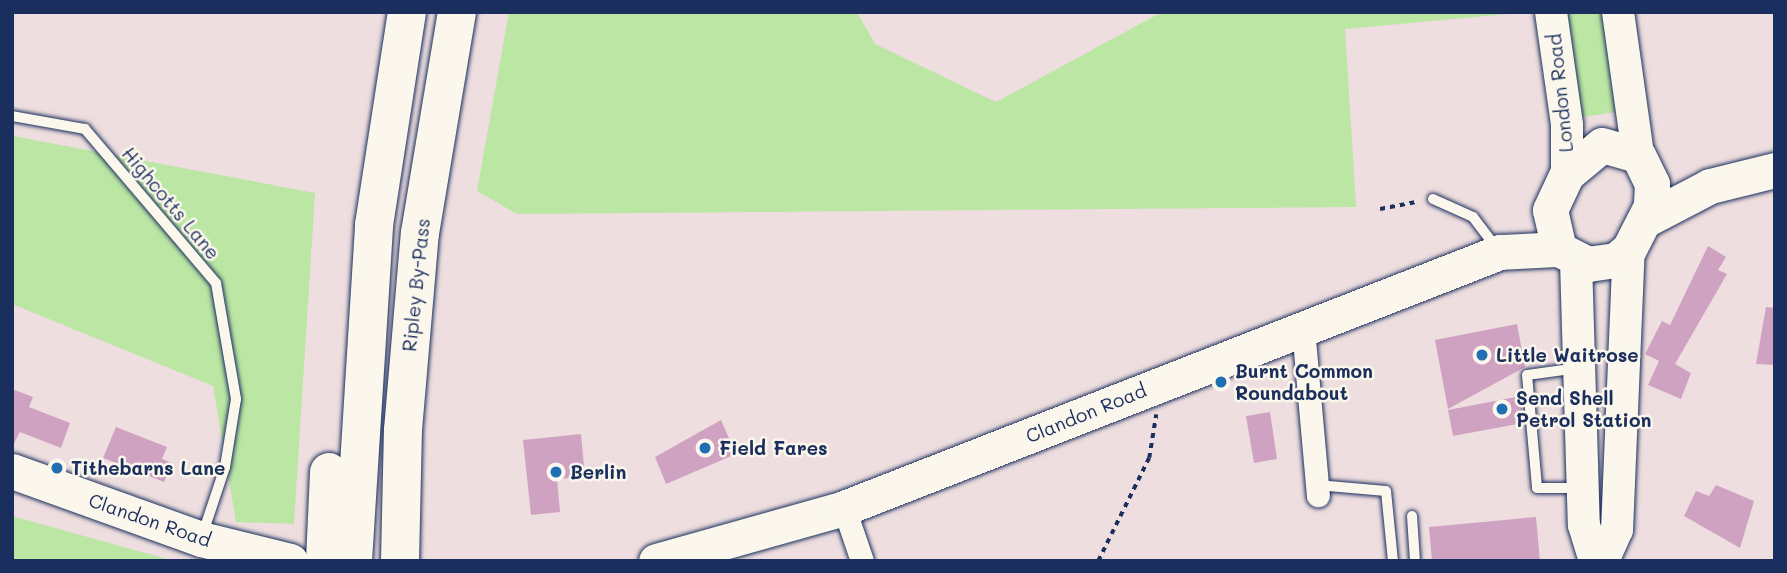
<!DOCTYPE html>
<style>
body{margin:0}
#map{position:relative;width:1787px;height:573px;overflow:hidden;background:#eededf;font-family:Mali,sans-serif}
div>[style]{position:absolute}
.green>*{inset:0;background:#bbe6a3}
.building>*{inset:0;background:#d0a2c2}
.path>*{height:3.5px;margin-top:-1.75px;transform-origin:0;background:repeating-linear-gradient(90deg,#1b2f5e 0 5px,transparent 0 10px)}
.roads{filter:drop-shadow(0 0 2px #1b2f5e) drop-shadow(0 0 2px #1b2f5e)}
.lane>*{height:10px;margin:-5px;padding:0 5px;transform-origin:5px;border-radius:5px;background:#fbf7ec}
.street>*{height:23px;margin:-11.5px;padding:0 11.5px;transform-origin:11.5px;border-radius:11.5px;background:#fbf7ec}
.secondary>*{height:32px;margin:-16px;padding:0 16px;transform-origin:16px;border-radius:16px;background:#fbf7ec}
.primary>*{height:35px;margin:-17.5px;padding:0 17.5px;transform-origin:17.5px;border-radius:17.5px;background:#fbf7ec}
.highway>*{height:38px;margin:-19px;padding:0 19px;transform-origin:19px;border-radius:19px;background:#fbf7ec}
.dots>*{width:19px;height:19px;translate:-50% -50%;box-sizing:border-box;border:4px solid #fbf7ec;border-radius:50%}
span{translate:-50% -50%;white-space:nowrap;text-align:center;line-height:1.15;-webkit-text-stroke:5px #fbf7ec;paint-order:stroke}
.street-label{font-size:19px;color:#1b2f5e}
.poi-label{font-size:19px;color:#1b2f5e;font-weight:700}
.left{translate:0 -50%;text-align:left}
.frame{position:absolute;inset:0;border:14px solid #1b2f5e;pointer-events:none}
</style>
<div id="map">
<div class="green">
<i style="clip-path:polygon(509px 12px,857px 12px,875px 44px,996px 102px,1162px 12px,1508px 14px,1345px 29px,1356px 207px,517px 214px,477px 191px)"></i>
<i style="clip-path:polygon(1562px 12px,1602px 12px,1616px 112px,1576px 118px)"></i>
<i style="clip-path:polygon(13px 136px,315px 193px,294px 524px,236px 522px,213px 386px,12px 304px)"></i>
<i style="clip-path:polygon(12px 516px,174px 561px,12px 561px)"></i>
</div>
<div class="building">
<i style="clip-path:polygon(1708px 246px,1726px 257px,1718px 270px,1727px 274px,1675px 364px,1691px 373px,1681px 399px,1648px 385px,1659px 361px,1645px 354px,1662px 321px,1670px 325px)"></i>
<i style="clip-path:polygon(1766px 307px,1775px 308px,1775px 365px,1756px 364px)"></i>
<i style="clip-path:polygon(1517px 324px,1525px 367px,1448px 409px,1435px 340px)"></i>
<i style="clip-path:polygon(12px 389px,33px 397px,29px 407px,70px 423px,61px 448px,20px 432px,12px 447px)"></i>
<i style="clip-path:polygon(1521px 396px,1523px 423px,1453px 436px,1448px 410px)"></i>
<i style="clip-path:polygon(1270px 412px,1277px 459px,1254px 463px,1246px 416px)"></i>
<i style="clip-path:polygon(721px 420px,736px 454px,666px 484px,655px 457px)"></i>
<i style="clip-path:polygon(116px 427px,167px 447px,162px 459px,172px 463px,164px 482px,103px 458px)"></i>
<i style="clip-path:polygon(581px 434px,585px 477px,557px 479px,560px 512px,531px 515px,523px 440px)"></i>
<i style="clip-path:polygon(1716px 485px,1754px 501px,1740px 548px,1684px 516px,1696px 491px,1709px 496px)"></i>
<i style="clip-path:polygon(1536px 517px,1540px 561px,1432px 561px,1429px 527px)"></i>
</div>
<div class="path">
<i style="left:1380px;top:209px;width:38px;rotate:-11deg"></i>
<i style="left:1098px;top:561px;width:115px;rotate:-63.7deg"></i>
<i style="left:1149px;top:458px;width:44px;rotate:-80.8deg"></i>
</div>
<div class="roads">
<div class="lane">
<i style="left:12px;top:116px;width:74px;rotate:10.1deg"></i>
<i style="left:85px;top:129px;width:202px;rotate:49.6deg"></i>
<i style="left:216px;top:283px;width:118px;rotate:80.2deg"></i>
<i style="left:236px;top:399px;width:69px;rotate:99.2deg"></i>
<i style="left:225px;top:467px;width:70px;rotate:108.4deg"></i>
<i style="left:1433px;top:199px;width:44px;rotate:24.2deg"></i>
<i style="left:1473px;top:217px;width:38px;rotate:53deg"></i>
<i style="left:1578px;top:368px;width:51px;rotate:172.2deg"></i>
<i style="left:1527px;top:375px;width:113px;rotate:84.9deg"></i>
<i style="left:1537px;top:488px;width:43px"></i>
<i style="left:1317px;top:485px;width:69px;rotate:5deg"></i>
<i style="left:1386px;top:491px;width:70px;rotate:84.3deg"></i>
<i style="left:1412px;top:516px;width:45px;rotate:86.2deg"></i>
</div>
<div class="street">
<i style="left:1303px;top:328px;width:168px;rotate:84.9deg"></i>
<i style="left:844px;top:508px;width:56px;rotate:71.2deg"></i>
</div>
<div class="secondary">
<i style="left:1551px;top:12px;width:114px;rotate:81.9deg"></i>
<i style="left:1567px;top:125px;width:49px;rotate:90deg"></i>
<i style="left:1618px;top:12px;width:144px;rotate:82deg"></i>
<i style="left:1576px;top:261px;width:264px;rotate:88.3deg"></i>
<i style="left:1584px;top:525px;width:38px;rotate:73deg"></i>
<i style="left:1603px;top:561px;width:34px;rotate:-66deg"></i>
<i style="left:1617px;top:530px;width:281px;rotate:-87.6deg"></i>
</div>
<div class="primary">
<i style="left:1602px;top:145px;width:37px;rotate:16deg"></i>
<i style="left:1638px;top:155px;width:32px;rotate:64deg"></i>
<i style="left:1652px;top:184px;width:22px;rotate:93deg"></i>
<i style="left:1651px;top:206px;width:48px;rotate:117.1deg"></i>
<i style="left:1629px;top:249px;width:17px;rotate:140deg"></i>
<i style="left:1616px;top:260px;width:28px;rotate:172deg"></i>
<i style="left:1588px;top:264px;width:33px;rotate:-153deg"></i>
<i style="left:1559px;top:249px;width:40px;rotate:-103deg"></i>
<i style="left:1550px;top:210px;width:40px;rotate:-65deg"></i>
<i style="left:1567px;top:174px;width:45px;rotate:-39.6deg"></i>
<i style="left:1645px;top:220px;width:73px;rotate:-27.6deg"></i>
<i style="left:1710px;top:186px;width:67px;rotate:-13.8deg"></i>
<i style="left:12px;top:471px;width:201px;rotate:19.8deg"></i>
<i style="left:201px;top:539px;width:92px;rotate:13.9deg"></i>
<i style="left:656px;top:561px;width:195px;rotate:-15.7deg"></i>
<i style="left:844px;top:508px;width:704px;rotate:-21.32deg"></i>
<i style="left:1500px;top:252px;width:59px;rotate:-2.9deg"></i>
</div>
<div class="highway">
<i style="left:325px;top:561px;width:89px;rotate:-87.4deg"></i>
<i style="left:353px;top:561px;width:337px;rotate:-86.4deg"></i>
<i style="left:374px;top:225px;width:216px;rotate:-81.2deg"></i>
<i style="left:400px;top:561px;width:131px;rotate:-88.7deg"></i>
<i style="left:403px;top:430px;width:198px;rotate:-85.1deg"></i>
<i style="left:420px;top:233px;width:224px;rotate:-80.5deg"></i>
</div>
</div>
<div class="dots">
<i style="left:1482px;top:355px;background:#1f6fb2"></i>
<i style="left:1221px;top:382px;background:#1f6fb2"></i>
<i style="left:1502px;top:409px;background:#1f6fb2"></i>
<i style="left:705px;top:448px;background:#1f6fb2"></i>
<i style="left:57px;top:468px;background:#1f6fb2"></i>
<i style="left:556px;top:472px;background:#1f6fb2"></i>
</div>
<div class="street-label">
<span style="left:1560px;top:93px;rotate:-96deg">London Road</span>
<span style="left:171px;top:203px;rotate:50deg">Highcotts Lane</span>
<span style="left:416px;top:285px;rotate:-84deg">Ripley By-Pass</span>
<span style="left:1086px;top:413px;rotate:-22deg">Clandon Road</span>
<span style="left:150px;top:520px;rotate:19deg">Clandon Road</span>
</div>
<div class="poi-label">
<span class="left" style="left:1496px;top:355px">Little Waitrose</span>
<span class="left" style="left:1235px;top:382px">Burnt Common<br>Roundabout</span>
<span class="left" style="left:1516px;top:409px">Send Shell<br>Petrol Station</span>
<span class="left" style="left:719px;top:448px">Field Fares</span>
<span class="left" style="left:71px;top:468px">Tithebarns Lane</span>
<span class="left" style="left:570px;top:472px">Berlin</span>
</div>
<div class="frame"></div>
</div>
